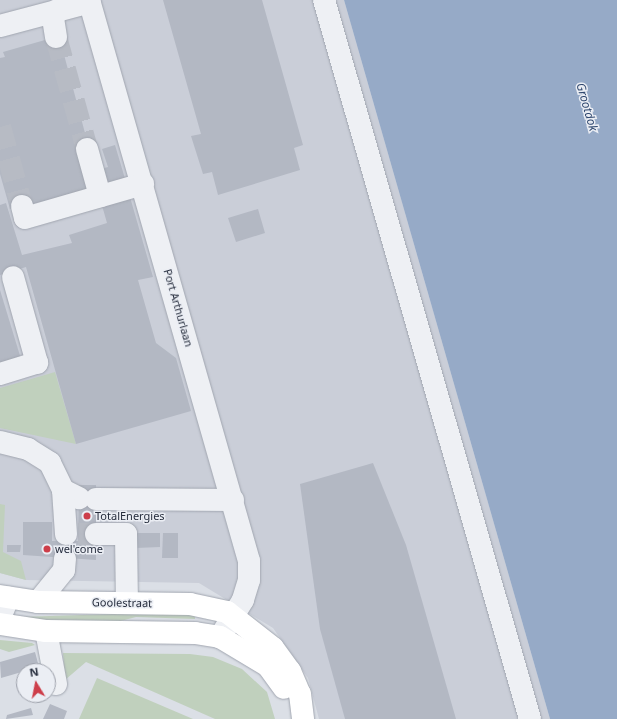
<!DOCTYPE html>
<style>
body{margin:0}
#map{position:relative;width:617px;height:719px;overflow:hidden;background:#dbdfe6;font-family:"Noto Sans",sans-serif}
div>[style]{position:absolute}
.built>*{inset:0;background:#caced8}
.green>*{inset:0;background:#c0d0bd}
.water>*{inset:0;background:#96aac7}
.building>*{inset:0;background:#b3b8c3}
.minor-tunnel>*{height:22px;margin-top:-11px;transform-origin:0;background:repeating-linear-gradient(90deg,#b7bbc4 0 22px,transparent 0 33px)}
.roads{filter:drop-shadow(0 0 1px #a1a6b0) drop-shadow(0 0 1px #a1a6b0)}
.minor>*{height:22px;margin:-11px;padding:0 11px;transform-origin:11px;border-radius:11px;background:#eef0f4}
.major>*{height:22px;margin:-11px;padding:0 11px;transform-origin:11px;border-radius:11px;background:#fff}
.dots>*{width:11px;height:11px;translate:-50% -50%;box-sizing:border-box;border:2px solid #ebeef4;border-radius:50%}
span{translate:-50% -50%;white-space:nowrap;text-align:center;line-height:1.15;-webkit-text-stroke:3px #ebeef4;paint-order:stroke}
.street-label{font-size:11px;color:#252c3c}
.poi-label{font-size:11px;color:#252c3c}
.left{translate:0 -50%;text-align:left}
.water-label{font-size:12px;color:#30486f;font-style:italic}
.north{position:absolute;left:16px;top:663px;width:40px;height:40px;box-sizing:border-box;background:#ebeef4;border:1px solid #9ca0aa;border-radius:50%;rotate:350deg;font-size:11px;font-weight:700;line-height:16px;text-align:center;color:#252c3c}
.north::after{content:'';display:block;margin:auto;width:14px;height:18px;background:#cd3e4a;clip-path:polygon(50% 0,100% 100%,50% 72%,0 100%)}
</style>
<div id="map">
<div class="built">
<i style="clip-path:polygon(0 0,344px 0,550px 719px,319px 719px,308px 678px,273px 628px,199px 583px,26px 580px,0 573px)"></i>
</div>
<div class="green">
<i style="clip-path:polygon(55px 372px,76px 444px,0 428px,0 388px)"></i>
<i style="clip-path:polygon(0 504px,5px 505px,3px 552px,21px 561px,26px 580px,0 573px)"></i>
<i style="clip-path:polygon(177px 612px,195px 615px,195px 619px,136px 617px,109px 624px,87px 624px,18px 617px)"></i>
<i style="clip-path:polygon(0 640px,32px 643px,35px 645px,9px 652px,0 649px)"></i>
<i style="clip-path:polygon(63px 653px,190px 654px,213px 657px,242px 669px,267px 692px,275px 719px,215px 719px,86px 662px,65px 680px)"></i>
<i style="clip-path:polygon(97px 678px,193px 719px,79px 719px)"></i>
</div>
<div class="water">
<i style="clip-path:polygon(344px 0,617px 0,617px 719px,550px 719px)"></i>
</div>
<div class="building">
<i style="clip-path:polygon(163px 0,262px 0,303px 145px,294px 148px,300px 170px,218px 195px,212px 172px,203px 174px,191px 136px,201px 134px)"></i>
<i style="clip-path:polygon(59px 36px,89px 148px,92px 190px,10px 209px,0 174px,0 58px,5px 57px,3px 52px)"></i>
<i style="clip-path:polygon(115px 145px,126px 182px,107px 188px,101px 169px,108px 167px,102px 149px)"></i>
<i style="clip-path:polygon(130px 197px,153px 277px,138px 280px,156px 343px,176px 358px,191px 411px,76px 444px,26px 267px,0 275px,0 205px,6px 203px,22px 255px,72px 243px,69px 235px,107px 223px,101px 202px)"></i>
<i style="clip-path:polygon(258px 209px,265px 233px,236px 242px,228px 218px)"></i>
<i style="clip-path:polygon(0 290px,21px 359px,0 365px)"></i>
<i style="clip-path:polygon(373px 463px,406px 545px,456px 719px,345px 719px,320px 629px,300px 484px)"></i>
<i style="clip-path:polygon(79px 485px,96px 485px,96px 560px,23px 555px,23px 522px,52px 522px,52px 541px,78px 541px)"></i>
<i style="clip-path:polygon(136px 533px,160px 533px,160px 547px,136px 548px)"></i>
<i style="clip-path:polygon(163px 533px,178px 533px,178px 558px,162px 558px)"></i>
<i style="clip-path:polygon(7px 545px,21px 545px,20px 552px,7px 552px)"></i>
<i style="clip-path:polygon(35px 652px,39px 667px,1px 678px,0 662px)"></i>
<i style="clip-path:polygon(50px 704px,67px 711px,64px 719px,43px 719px)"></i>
<i style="clip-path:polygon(31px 708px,33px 715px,6px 719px,7px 715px)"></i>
</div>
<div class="minor-tunnel">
<i style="left:56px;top:37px;width:116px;rotate:74.5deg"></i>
<i style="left:0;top:127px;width:82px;rotate:74.4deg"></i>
<i style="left:78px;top:534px;width:18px"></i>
</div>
<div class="roads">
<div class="minor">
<i style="left:89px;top:0;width:583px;rotate:74.08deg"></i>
<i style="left:249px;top:561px;width:19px;rotate:90deg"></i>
<i style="left:249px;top:580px;width:21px;rotate:107deg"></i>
<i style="left:243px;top:600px;width:44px;rotate:121.9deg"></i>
<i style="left:324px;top:0;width:748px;rotate:74.01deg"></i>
<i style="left:0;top:26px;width:93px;rotate:-14.9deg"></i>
<i style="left:56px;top:37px;width:18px;rotate:-99deg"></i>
<i style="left:53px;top:19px;width:9px;rotate:-69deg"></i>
<i style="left:87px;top:149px;width:49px;rotate:74.5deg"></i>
<i style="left:22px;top:206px;width:12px;rotate:76deg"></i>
<i style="left:25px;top:218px;width:123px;rotate:-16.1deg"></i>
<i style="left:0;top:374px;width:39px;rotate:-17deg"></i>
<i style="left:37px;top:363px;width:89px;rotate:-105.6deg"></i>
<i style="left:0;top:442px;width:29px;rotate:14deg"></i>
<i style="left:28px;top:449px;width:26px;rotate:32deg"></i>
<i style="left:50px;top:463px;width:30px;rotate:64deg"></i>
<i style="left:63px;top:490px;width:18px;rotate:27deg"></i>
<i style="left:63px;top:490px;width:44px;rotate:86.1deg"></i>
<i style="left:96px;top:499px;width:137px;rotate:0.4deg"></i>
<i style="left:96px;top:534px;width:30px"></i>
<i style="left:126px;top:534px;width:69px;rotate:89.2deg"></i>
<i style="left:38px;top:602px;width:41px;rotate:-50.9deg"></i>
<i style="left:64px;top:570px;width:11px;rotate:-85deg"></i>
<i style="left:0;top:618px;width:22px;rotate:-68deg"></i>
<i style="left:46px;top:631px;width:54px;rotate:79.3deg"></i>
</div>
<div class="major">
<i style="left:0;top:596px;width:38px;rotate:9deg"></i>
<i style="left:38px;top:602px;width:152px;rotate:0.8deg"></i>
<i style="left:190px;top:604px;width:38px;rotate:12deg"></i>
<i style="left:227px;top:612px;width:58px;rotate:38deg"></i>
<i style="left:273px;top:648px;width:29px;rotate:54deg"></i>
<i style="left:290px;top:671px;width:25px;rotate:67deg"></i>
<i style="left:300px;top:694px;width:25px;rotate:83deg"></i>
<i style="left:0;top:624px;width:47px;rotate:8.7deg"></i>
<i style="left:46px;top:631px;width:149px;rotate:0.8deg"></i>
<i style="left:195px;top:633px;width:25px;rotate:9deg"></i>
<i style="left:220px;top:637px;width:56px;rotate:31.1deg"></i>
<i style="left:268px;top:666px;width:27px;rotate:54deg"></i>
</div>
</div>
<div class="dots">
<i style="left:87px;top:516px;background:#cd3e4a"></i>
<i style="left:47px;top:549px;background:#cd3e4a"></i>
</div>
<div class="street-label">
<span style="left:178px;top:308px;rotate:74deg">Port Arthurlaan</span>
<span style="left:122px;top:603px;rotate:1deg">Goolestraat</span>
</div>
<div class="poi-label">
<span class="left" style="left:95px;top:516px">TotalEnergies</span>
<span class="left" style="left:55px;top:549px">wel'come</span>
</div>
<div class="water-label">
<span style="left:587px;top:107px;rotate:74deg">Grootdok</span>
</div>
<div class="north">N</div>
</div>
